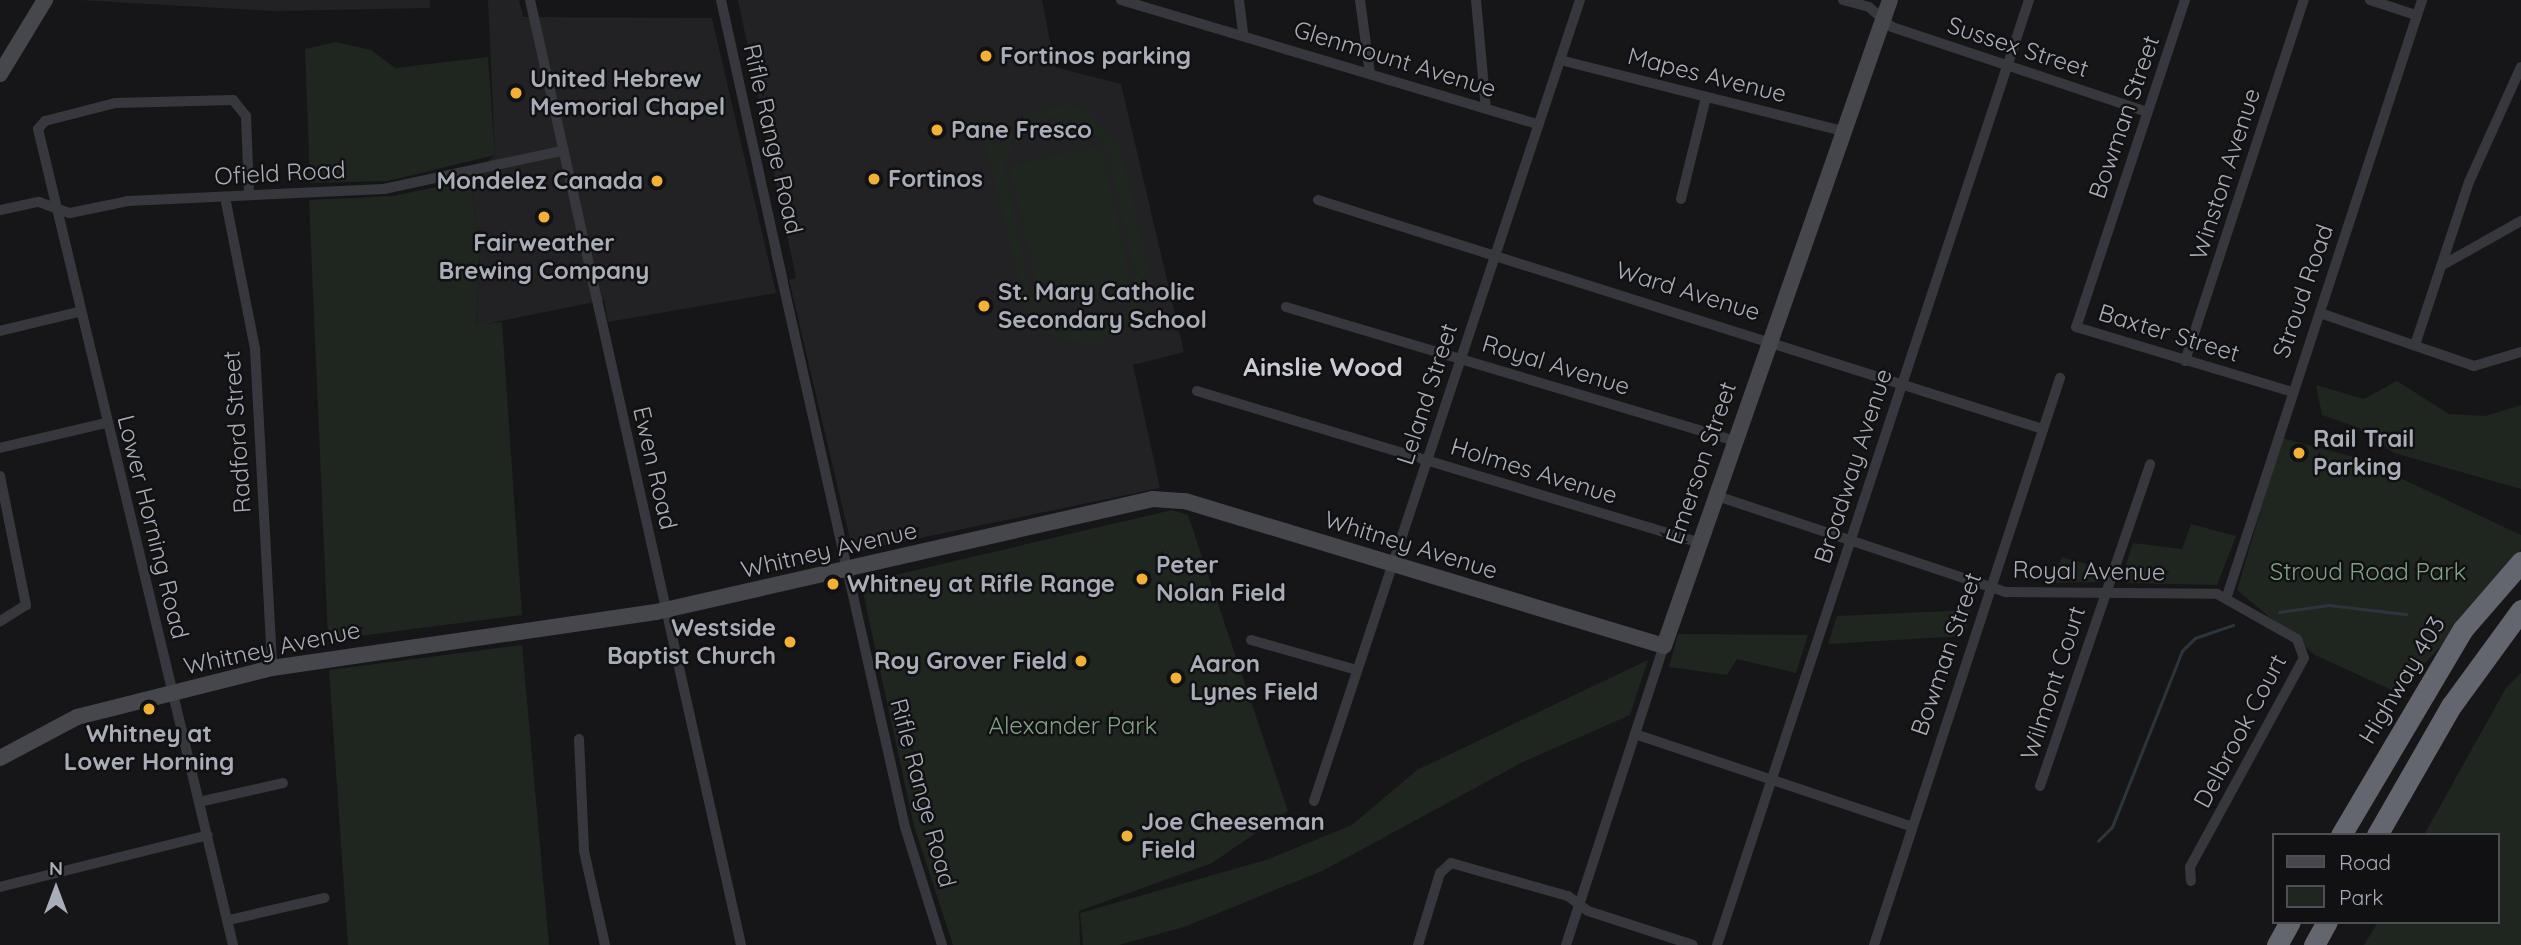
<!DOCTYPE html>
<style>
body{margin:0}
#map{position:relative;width:2521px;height:945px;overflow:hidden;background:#161618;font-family:Quicksand,sans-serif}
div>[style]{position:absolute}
.built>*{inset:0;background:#222225}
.green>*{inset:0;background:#1e261f}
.stream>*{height:2.5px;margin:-1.25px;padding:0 1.25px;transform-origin:1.25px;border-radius:1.25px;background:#2c353c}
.street>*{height:10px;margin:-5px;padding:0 5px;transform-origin:5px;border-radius:5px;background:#37383d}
.secondary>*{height:16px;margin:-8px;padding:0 8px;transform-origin:8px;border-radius:8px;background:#45474d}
.highway>*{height:21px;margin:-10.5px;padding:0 10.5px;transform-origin:10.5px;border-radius:10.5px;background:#63666e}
.dots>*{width:19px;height:19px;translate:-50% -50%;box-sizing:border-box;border:4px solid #111113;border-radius:50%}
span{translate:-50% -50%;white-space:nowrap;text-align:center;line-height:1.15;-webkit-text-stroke:5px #111113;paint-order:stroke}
.street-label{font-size:24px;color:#a8adb8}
.poi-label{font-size:24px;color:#a8adb8;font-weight:700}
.left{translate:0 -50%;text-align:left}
.right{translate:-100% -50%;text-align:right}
.park-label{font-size:24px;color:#7fa381}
.neighbourhood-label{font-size:26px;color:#c9ccd4;font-weight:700}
.legend{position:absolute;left:2272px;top:833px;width:228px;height:91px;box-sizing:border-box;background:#111113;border:2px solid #4d4f55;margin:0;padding:9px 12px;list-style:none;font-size:21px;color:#a8adb8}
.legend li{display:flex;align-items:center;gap:14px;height:35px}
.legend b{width:35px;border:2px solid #4d4f55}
.north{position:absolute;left:21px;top:854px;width:70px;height:70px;-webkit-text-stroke:5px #111113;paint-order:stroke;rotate:0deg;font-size:19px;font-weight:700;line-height:28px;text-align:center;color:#a8adb8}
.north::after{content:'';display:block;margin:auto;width:24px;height:32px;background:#a8adb8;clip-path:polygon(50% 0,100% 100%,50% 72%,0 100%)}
</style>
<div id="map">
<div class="built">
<i style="clip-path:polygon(79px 0,430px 0,430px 8px,276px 11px)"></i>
<i style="clip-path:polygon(488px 0,519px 0,523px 17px,712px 18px,776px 293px,608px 322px,604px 300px,476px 326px,480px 253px,470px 180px,495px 155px)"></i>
<i style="clip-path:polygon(738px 0,1042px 0,1055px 67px,1121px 84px,1184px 352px,1133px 365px,1160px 488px,853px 552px,789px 280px,796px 278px)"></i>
</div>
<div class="green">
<i style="clip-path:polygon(335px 42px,371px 50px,395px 68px,488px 57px,495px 155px,388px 181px,310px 183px,305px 49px)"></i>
<i style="clip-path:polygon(evenodd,1068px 105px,1089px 112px,1119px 143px,1148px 267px,1139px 314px,1105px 342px,1083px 345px,1042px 332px,1027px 316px,981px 126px,991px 124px,997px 148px,1025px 114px,1068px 105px,1048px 117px,1083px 123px,1108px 149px,1136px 281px,1129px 308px,1101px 330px,1067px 331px,1049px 323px,1029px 291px,1004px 168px,1017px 136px,1048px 117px)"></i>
<i style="clip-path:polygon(1101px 146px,1131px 285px,1042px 306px,1009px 166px)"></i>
<i style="clip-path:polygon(470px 180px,480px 253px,476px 325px,502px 322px,522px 615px,328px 640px,309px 200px,393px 196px)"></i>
<i style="clip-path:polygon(2397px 381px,2449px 414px,2485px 416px,2521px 405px,2521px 489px,2394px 453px,2359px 428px,2322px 415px,2316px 385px,2364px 399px)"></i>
<i style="clip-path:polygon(2282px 438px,2358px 458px,2521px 535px,2521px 549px,2505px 576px,2398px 693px,2315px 655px,2237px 590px)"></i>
<i style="clip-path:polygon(1172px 510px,1188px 515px,1288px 811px,1212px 863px,1079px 911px,1080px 945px,953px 945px,914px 826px,861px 583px)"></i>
<i style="clip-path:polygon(2191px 524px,2236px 536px,2217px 585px,2127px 583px,2122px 577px,2133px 543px,2182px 549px)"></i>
<i style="clip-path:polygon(2062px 557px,2107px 570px,2103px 582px,2051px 583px)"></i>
<i style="clip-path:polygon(1971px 610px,1964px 636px,1828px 644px,1837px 616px)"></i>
<i style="clip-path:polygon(1678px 634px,1808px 635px,1796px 673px,1737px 659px,1727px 675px,1669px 667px)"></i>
<i style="clip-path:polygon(522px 645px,549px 945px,348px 945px,329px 670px)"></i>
<i style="clip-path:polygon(1648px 660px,1630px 715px,1523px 762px,1322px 871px,1184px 927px,1119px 945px,1083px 945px,1080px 913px,1269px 859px,1352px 825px,1417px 770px)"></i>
<i style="clip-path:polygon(2521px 673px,2521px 945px,2364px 945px,2378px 922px,2498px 922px,2498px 835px,2424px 835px,2506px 688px)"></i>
</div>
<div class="stream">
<i style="left:2279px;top:612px;width:50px;rotate:-8deg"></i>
<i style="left:2329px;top:605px;width:78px;rotate:6.7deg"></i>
<i style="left:2098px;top:841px;width:20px;rotate:-45deg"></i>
<i style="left:2112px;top:827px;width:189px;rotate:-68.3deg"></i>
<i style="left:2182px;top:651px;width:18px;rotate:-45deg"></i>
<i style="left:2195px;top:638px;width:40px;rotate:-18.9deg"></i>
</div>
<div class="street">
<i style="left:530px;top:0;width:968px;rotate:77.41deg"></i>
<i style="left:721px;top:0;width:289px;rotate:77.6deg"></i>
<i style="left:1121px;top:0;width:435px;rotate:16.6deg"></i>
<i style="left:1239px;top:0;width:35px;rotate:83deg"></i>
<i style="left:1360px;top:0;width:75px;rotate:82.3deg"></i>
<i style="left:1476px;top:0;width:109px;rotate:84.8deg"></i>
<i style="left:1843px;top:0;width:27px;rotate:15deg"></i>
<i style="left:1869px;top:7px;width:30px;rotate:41deg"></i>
<i style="left:1892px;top:27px;width:269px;rotate:18.4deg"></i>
<i style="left:2185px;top:0;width:345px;rotate:108.4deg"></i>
<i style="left:2076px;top:327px;width:223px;rotate:16.7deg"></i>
<i style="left:2370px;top:0;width:48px;rotate:18.1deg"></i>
<i style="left:1560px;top:60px;width:292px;rotate:14.1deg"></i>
<i style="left:225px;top:197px;width:155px;rotate:78.8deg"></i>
<i style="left:255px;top:349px;width:319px;rotate:86.9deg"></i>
<i style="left:1681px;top:199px;width:105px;rotate:-76.2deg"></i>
<i style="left:1318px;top:200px;width:760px;rotate:17.53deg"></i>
<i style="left:0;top:210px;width:40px;rotate:-12deg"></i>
<i style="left:39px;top:202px;width:33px;rotate:20deg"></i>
<i style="left:70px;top:213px;width:59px;rotate:-11.7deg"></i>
<i style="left:128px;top:201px;width:256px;rotate:-2.7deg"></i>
<i style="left:384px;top:189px;width:182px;rotate:-12.1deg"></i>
<i style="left:776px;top:252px;width:589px;rotate:77.36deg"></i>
<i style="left:905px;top:827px;width:124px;rotate:72.6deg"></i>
<i style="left:2441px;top:266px;width:92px;rotate:-29.4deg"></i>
<i style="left:1286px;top:307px;width:465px;rotate:16.6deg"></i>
<i style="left:2320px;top:313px;width:163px;rotate:19deg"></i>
<i style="left:2474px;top:366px;width:49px;rotate:-16.6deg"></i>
<i style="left:0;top:331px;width:80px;rotate:-13.7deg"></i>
<i style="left:2415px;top:345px;width:172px;rotate:-71.7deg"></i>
<i style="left:2469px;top:182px;width:126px;rotate:-65.7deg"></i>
<i style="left:2185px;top:361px;width:380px;rotate:-71.8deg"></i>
<i style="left:1197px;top:391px;width:522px;rotate:16.8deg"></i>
<i style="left:0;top:448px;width:109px;rotate:-13.3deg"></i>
<i style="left:0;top:476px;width:132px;rotate:78.6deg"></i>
<i style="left:26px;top:605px;width:31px;rotate:148deg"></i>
<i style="left:1714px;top:495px;width:308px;rotate:18.4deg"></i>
<i style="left:2006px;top:592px;width:211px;rotate:0.5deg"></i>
<i style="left:2217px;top:594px;width:92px;rotate:29.4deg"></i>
<i style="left:2297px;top:639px;width:20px;rotate:70deg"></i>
<i style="left:2304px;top:658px;width:238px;rotate:118.6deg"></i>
<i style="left:2190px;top:867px;width:14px;rotate:86deg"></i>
<i style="left:2227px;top:596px;width:627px;rotate:-71.88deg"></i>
<i style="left:1251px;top:640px;width:110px;rotate:15.8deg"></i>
<i style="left:1635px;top:734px;width:290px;rotate:18.5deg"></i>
<i style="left:579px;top:739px;width:112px;rotate:87.4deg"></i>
<i style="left:584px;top:851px;width:96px;rotate:77.4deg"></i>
<i style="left:2040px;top:786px;width:340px;rotate:-71.1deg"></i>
<i style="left:1314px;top:801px;width:844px;rotate:-71.63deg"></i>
<i style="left:199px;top:802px;width:86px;rotate:-12.7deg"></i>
<i style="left:0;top:887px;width:214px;rotate:-14deg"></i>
<i style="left:229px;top:920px;width:98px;rotate:-13deg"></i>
<i style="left:233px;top:945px;width:839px;rotate:-103.44deg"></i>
<i style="left:38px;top:129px;width:11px;rotate:-49deg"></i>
<i style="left:45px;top:121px;width:72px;rotate:-14.4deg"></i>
<i style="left:115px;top:103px;width:118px;rotate:-1.5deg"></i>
<i style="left:233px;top:100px;width:21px;rotate:51deg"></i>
<i style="left:246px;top:116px;width:79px;rotate:87.8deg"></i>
<i style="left:1418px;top:945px;width:75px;rotate:-73deg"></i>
<i style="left:1440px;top:873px;width:15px;rotate:-42deg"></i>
<i style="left:1451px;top:863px;width:122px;rotate:15.8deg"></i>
<i style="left:1568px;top:896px;width:25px;rotate:37deg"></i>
<i style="left:1588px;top:911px;width:110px;rotate:17.9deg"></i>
<i style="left:1566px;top:945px;width:315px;rotate:-71.9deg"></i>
<i style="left:1717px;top:945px;width:995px;rotate:-71.73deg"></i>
<i style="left:1874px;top:945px;width:597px;rotate:-71.84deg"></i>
</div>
<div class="secondary">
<i style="left:0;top:74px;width:87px;rotate:-58.7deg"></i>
<i style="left:0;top:758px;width:87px;rotate:-28deg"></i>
<i style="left:77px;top:717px;width:201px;rotate:-14.1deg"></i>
<i style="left:272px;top:668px;width:388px;rotate:-8.3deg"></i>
<i style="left:656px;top:612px;width:510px;rotate:-12.81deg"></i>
<i style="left:1153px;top:499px;width:32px;rotate:4deg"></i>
<i style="left:1185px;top:501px;width:500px;rotate:16.84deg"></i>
<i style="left:1664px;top:646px;width:684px;rotate:-70.72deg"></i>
</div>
<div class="highway">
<i style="left:2341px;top:835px;width:239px;rotate:-59.4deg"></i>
<i style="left:2463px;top:629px;width:89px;rotate:-49.1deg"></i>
<i style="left:2377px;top:835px;width:149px;rotate:-60.2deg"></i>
<i style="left:2451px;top:706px;width:119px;rotate:-53.9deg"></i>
<i style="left:2277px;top:945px;width:26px;rotate:-61deg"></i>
<i style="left:2314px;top:945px;width:26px;rotate:-61deg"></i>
</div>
<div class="dots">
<i style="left:986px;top:56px;background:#f2b134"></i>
<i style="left:516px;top:93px;background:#f2b134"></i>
<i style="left:937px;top:130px;background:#f2b134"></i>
<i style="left:874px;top:179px;background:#f2b134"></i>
<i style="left:657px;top:181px;background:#f2b134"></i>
<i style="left:544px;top:217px;background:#f2b134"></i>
<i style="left:984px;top:306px;background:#f2b134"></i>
<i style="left:2299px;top:453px;background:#f2b134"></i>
<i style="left:1142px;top:579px;background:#f2b134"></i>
<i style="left:833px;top:584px;background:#f2b134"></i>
<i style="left:790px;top:642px;background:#f2b134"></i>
<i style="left:1081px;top:661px;background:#f2b134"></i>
<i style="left:1176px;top:678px;background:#f2b134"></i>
<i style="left:149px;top:709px;background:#f2b134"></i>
<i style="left:1127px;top:836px;background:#f2b134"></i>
</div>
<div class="street-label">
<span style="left:2018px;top:47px;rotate:18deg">Sussex Street</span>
<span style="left:1395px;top:59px;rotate:17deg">Glenmount Avenue</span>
<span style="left:1707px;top:75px;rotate:14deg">Mapes Avenue</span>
<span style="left:2124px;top:117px;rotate:-71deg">Bowman Street</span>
<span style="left:773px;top:139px;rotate:77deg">Rifle Range Road</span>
<span style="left:280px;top:173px;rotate:-3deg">Ofield Road</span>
<span style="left:2225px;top:174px;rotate:-72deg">Winston Avenue</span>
<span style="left:1688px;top:291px;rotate:17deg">Ward Avenue</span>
<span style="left:2303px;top:291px;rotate:-71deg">Stroud Road</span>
<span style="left:2169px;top:333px;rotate:17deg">Baxter Street</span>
<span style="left:1556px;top:365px;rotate:17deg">Royal Avenue</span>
<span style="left:1427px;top:394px;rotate:-72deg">Leland Street</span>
<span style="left:237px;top:432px;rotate:-94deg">Radford Street</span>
<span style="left:1701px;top:463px;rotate:-71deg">Emerson Street</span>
<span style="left:1853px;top:466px;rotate:-72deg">Broadway Avenue</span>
<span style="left:655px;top:468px;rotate:77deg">Ewen Road</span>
<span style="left:1534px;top:471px;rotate:17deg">Holmes Avenue</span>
<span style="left:153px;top:527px;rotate:76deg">Lower Horning Road</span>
<span style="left:1411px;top:545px;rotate:17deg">Whitney Avenue</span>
<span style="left:829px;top:550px;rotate:-13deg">Whitney Avenue</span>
<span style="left:2089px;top:571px;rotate:1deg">Royal Avenue</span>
<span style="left:272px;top:648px;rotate:-12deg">Whitney Avenue</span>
<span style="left:1946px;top:654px;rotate:-71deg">Bowman Street</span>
<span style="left:2402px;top:680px;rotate:-59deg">Highway 403</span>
<span style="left:2053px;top:683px;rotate:-72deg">Wilmont Court</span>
<span style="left:2240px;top:731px;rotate:-62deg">Delbrook Court</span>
<span style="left:923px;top:793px;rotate:75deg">Rifle Range Road</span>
</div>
<div class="poi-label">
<span class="left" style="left:1000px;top:56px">Fortinos parking</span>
<span class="left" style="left:530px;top:93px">United Hebrew<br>Memorial Chapel</span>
<span class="left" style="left:951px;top:130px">Pane Fresco</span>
<span class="left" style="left:888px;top:179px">Fortinos</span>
<span class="right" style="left:643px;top:181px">Mondelez Canada</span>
<span style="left:544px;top:257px">Fairweather<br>Brewing Company</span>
<span class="left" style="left:998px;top:306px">St. Mary Catholic<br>Secondary School</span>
<span class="left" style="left:2313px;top:453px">Rail Trail<br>Parking</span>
<span class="left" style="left:1156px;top:579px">Peter<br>Nolan Field</span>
<span class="left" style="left:847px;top:584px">Whitney at Rifle Range</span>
<span class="right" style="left:776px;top:642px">Westside<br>Baptist Church</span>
<span class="right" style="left:1067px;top:661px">Roy Grover Field</span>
<span class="left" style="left:1190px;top:678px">Aaron<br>Lynes Field</span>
<span style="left:149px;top:748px">Whitney at<br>Lower Horning</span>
<span class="left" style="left:1141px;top:836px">Joe Cheeseman<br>Field</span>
</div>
<div class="park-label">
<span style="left:2368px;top:572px">Stroud Road Park</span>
<span style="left:1073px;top:726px">Alexander Park</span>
</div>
<div class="neighbourhood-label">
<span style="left:1323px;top:367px">Ainslie Wood</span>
</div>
<ul class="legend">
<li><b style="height:9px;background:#45474d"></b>Road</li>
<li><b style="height:19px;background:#1e261f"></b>Park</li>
</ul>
<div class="north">N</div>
</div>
